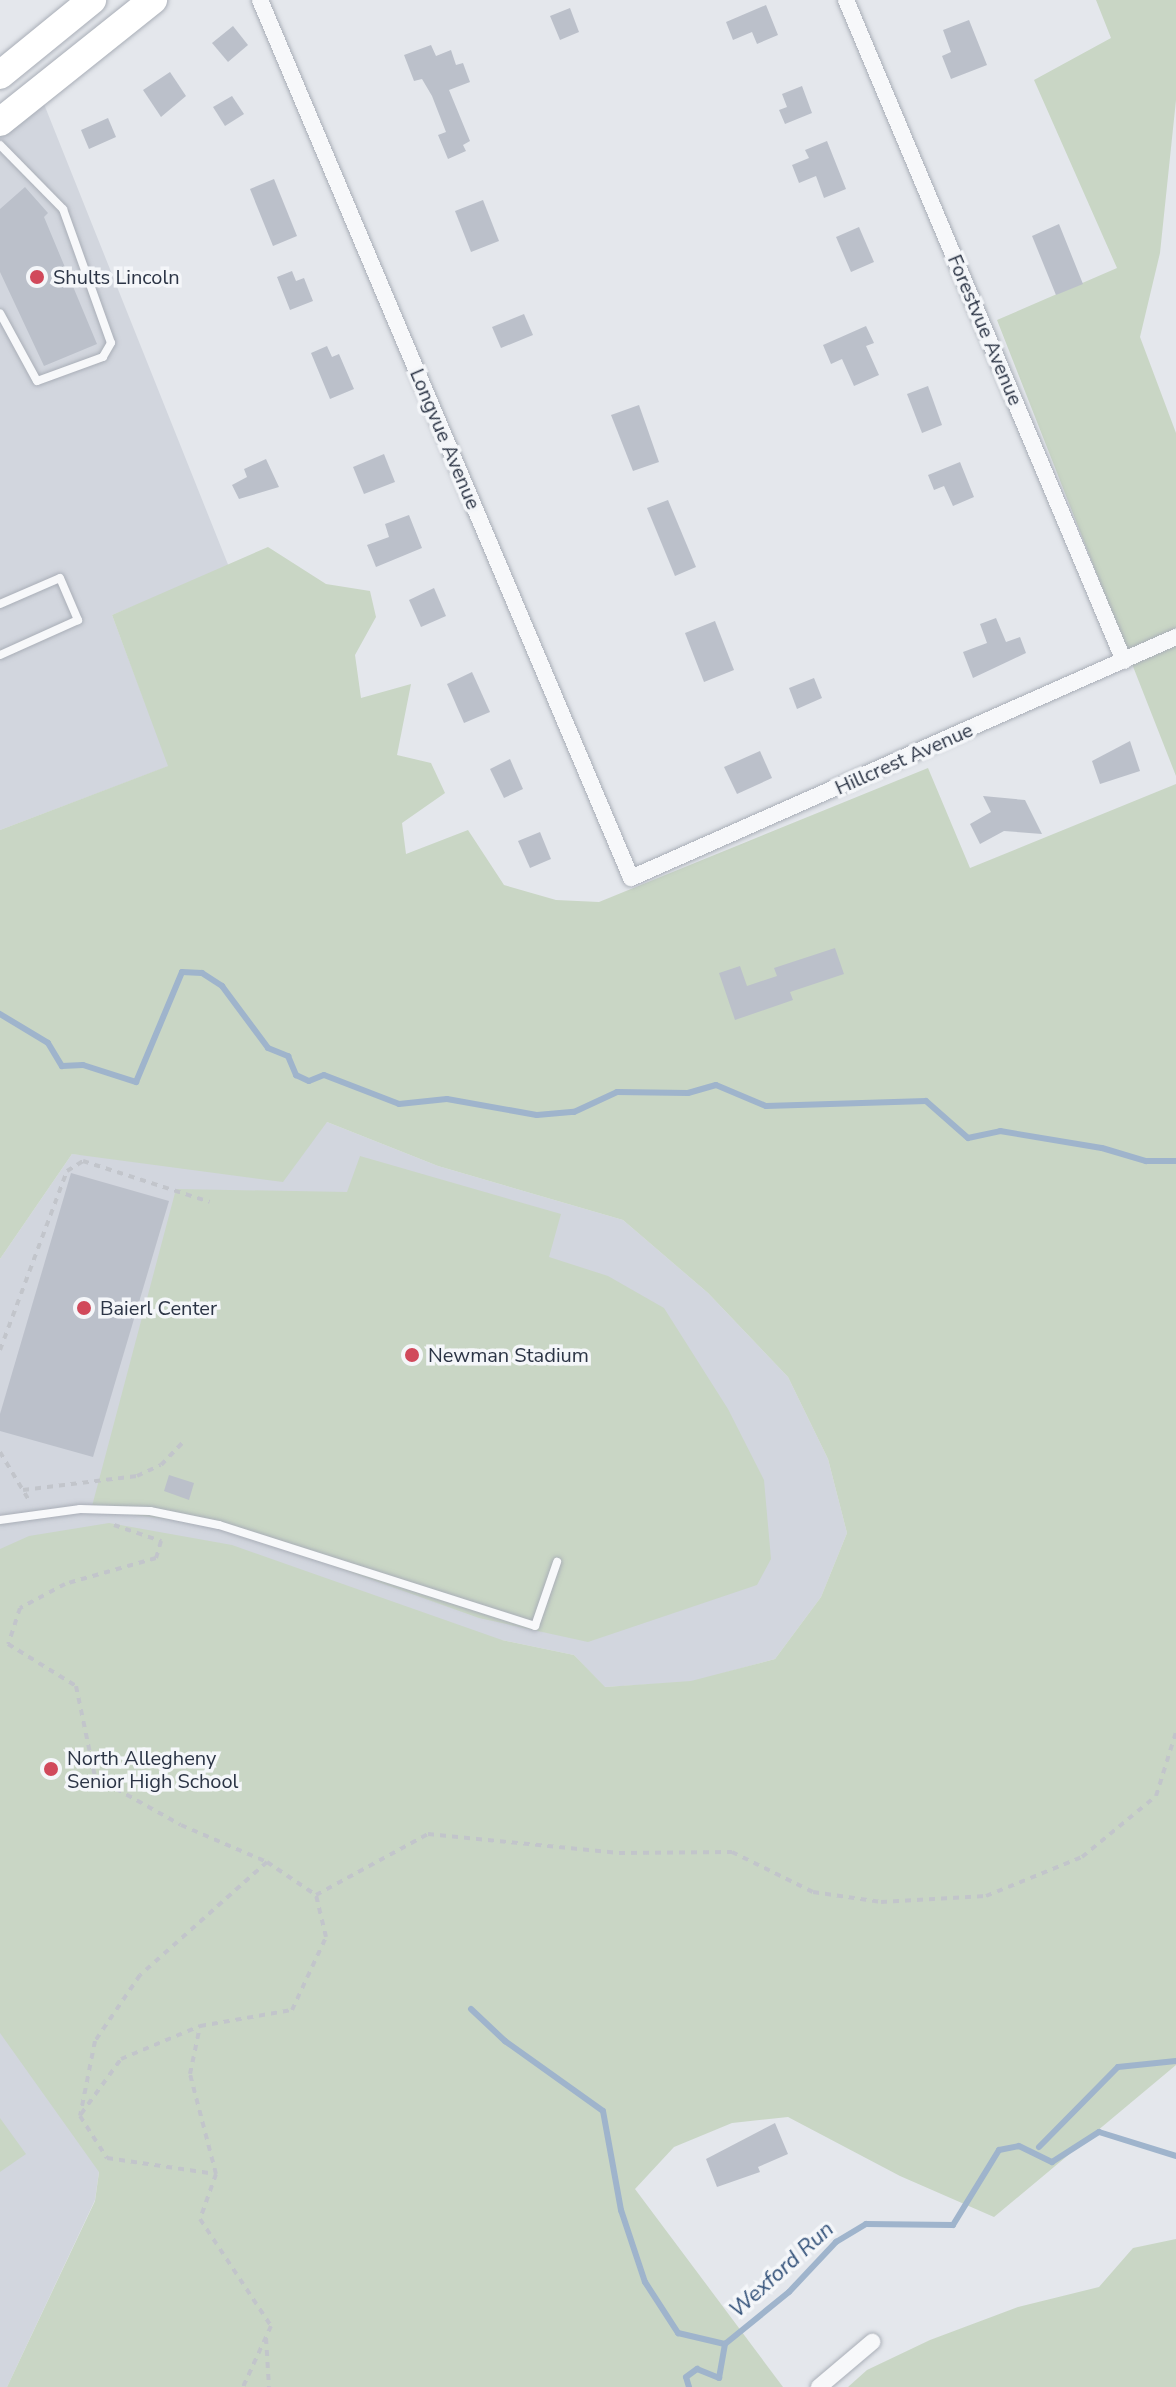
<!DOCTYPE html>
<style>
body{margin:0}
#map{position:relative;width:1176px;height:2387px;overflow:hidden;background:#e4e7ec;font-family:"Nunito Sans",sans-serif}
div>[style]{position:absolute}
.built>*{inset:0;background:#d2d6de}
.green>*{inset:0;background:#c9d6c5}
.stream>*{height:6px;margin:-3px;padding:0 3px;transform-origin:3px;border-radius:3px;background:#9fb4cc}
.building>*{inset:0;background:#bbc0ca}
.path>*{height:4px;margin-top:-2px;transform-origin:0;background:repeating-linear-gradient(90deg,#c2c5cb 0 6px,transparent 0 12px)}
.roads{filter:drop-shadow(0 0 2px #a9aeb7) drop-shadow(0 0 2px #a9aeb7)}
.lane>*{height:8px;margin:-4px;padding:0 4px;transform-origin:4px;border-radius:4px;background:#f7f8fa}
.street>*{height:16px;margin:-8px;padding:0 8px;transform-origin:8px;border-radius:8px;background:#f7f8fa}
.highway>*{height:28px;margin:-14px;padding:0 14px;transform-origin:14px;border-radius:14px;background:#fff}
.dots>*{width:22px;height:22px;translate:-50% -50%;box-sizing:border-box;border:4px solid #f4f6f9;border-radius:50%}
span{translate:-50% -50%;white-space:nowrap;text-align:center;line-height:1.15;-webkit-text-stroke:7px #f4f6f9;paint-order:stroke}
.poi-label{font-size:20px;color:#2b3445}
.left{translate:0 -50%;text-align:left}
.street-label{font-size:20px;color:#2b3445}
.water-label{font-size:22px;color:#34527a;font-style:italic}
</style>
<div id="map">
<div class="built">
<i style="clip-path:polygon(38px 89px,229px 567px,112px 615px,169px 766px,0 830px,0 122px)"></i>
<i style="clip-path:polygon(327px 1122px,438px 1166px,623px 1220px,708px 1293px,788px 1377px,828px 1459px,847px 1533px,821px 1597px,775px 1659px,691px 1682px,604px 1687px,574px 1655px,502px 1640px,107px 2114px,95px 2200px,7px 2387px,0 2387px,0 1259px,72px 1154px,130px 1159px)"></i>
</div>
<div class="green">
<i style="clip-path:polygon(1096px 0,1176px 0,1176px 100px,1160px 253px,1140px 337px,1176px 433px,1176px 776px,997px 320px,1117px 268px,1034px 80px,1111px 38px)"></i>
<i style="clip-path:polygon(268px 547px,326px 584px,370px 591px,376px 617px,355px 655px,361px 698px,411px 684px,397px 755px,431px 763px,445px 793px,402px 823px,406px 854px,468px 830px,504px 885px,556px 900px,599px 902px,928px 768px,970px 868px,1176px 784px,1176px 2065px,994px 2217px,900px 2176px,788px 2117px,732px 2123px,674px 2147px,635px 2189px,783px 2387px,7px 2387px,95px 2201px,99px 2172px,0 2033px,0 1549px,29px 1536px,109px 1523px,232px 1545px,502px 1640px,574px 1655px,605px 1687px,691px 1681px,775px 1659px,821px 1597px,847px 1533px,828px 1459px,788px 1377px,708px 1293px,623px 1220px,438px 1166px,327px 1122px,283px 1182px,72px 1154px,0 1259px,0 830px,168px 766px,112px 615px)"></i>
<i style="clip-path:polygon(360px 1156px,561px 1214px,549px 1257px,608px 1276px,664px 1308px,728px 1409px,764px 1480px,771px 1559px,757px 1585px,588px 1642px,479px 1618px,219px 1525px,91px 1510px,176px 1189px,347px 1192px)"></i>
<i style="clip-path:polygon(0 2118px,26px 2154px,0 2172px)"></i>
<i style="clip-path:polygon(1176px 2239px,1176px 2387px,848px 2387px,867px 2370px,930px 2340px,1018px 2307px,1099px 2287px,1133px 2248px)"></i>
</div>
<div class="stream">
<i style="left:0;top:1014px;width:56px;rotate:31.1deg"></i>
<i style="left:48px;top:1043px;width:27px;rotate:59deg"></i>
<i style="left:62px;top:1066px;width:21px;rotate:-3deg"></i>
<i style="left:83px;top:1065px;width:56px;rotate:17.8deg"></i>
<i style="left:136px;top:1082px;width:119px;rotate:-67.3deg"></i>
<i style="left:182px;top:972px;width:20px;rotate:3deg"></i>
<i style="left:202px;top:973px;width:24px;rotate:33deg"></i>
<i style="left:222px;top:986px;width:77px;rotate:53.4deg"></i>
<i style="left:268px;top:1048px;width:22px;rotate:22deg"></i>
<i style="left:288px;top:1056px;width:21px;rotate:67deg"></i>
<i style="left:296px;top:1075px;width:14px;rotate:25deg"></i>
<i style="left:309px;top:1081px;width:16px;rotate:-22deg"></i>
<i style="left:324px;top:1075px;width:80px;rotate:21.1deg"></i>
<i style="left:399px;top:1104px;width:48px;rotate:-5.9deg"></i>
<i style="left:447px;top:1099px;width:91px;rotate:10.1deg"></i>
<i style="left:537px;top:1115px;width:37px;rotate:-5deg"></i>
<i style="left:574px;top:1112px;width:47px;rotate:-24.9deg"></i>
<i style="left:617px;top:1092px;width:71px;rotate:0.8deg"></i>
<i style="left:688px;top:1093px;width:29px;rotate:-16deg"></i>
<i style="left:716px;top:1085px;width:54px;rotate:22.8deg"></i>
<i style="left:766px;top:1106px;width:160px;rotate:-1.8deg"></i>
<i style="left:926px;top:1101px;width:56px;rotate:41.4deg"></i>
<i style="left:968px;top:1138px;width:33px;rotate:-12deg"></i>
<i style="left:1000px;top:1131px;width:103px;rotate:9.5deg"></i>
<i style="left:1102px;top:1148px;width:46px;rotate:16.5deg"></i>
<i style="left:1146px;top:1161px;width:30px"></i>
<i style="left:471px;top:2009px;width:47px;rotate:43.3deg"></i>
<i style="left:505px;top:2041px;width:120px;rotate:35.5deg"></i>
<i style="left:603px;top:2111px;width:101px;rotate:79.7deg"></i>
<i style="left:621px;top:2210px;width:76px;rotate:71.6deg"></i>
<i style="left:645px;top:2282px;width:61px;rotate:57.1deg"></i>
<i style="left:678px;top:2333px;width:48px;rotate:13.2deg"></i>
<i style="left:1039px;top:2147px;width:112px;rotate:-45.4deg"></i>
<i style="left:1118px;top:2067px;width:58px;rotate:-5.9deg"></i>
<i style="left:689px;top:2387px;width:10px;rotate:-107deg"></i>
<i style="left:686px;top:2377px;width:14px;rotate:-36deg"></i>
<i style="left:697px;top:2369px;width:24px;rotate:22deg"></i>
<i style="left:719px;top:2378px;width:35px;rotate:-80deg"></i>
<i style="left:725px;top:2344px;width:82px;rotate:-39.1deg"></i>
<i style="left:789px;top:2292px;width:69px;rotate:-46.8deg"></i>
<i style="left:836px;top:2242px;width:35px;rotate:-31deg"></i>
<i style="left:866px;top:2224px;width:87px;rotate:0.7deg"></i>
<i style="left:953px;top:2225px;width:88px;rotate:-58.5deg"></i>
<i style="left:999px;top:2150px;width:20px;rotate:-11deg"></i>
<i style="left:1019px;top:2146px;width:37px;rotate:26deg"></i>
<i style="left:1052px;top:2162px;width:56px;rotate:-32.6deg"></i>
<i style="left:1099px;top:2132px;width:81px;rotate:17.3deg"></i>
</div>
<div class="building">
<i style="clip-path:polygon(766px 5px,778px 35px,757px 44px,752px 32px,733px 40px,726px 22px)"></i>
<i style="clip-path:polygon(570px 8px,579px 32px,560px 40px,550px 16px)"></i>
<i style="clip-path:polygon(969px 20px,987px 65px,951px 79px,942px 56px,951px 52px,943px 30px)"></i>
<i style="clip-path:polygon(233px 26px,248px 45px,228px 62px,212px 43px)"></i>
<i style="clip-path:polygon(431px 45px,436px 56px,451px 50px,456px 65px,463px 63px,470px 82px,449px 90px,470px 141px,463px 145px,466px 151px,448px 159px,438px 135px,446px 132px,432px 96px,422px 79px,414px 81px,404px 55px)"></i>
<i style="clip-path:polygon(170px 72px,186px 96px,161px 117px,143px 90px)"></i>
<i style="clip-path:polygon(802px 86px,812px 113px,785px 124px,779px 110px,787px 107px,782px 94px)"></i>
<i style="clip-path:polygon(232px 96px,244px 114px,225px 126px,213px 107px)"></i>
<i style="clip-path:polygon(108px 118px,116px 137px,89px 149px,81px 130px)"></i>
<i style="clip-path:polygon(827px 141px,846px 189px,824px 198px,816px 176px,799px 183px,792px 165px,809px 158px,805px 150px)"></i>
<i style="clip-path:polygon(274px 179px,297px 236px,273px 246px,250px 189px)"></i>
<i style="clip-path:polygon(25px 187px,48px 213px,44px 217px,97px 344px,44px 366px,0 272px,0 209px)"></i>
<i style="clip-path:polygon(483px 200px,499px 241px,471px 252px,455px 211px)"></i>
<i style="clip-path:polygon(1059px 224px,1083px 284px,1056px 295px,1032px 236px)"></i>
<i style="clip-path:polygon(859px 227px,874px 262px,851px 272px,836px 237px)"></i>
<i style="clip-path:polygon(292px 271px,296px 281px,304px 278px,313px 301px,290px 310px,277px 277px)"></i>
<i style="clip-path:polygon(524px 314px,533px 335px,501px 348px,492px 327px)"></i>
<i style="clip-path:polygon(866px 326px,874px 343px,866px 346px,879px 375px,854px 386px,842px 359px,831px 364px,823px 345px)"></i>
<i style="clip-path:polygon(327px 346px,332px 357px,339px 354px,354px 389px,330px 399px,311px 353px)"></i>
<i style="clip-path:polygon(928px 386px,942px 425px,922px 433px,907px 394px)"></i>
<i style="clip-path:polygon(639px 405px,659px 462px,633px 471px,611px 415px)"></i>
<i style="clip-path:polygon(384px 454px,395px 482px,364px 494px,353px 467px)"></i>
<i style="clip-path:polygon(266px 459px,279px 487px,239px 499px,232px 485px,247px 477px,244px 469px)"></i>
<i style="clip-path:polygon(960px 462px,974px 497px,953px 506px,944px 486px,934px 490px,928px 475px)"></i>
<i style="clip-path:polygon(668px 500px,696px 567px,675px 576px,647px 508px)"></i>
<i style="clip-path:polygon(409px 515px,422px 548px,376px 567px,367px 545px,389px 537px,385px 524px)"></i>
<i style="clip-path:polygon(434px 588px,446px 616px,421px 627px,409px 600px)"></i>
<i style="clip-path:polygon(996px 618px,1006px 642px,1020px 637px,1026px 653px,973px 678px,963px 652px,987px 643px,980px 624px)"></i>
<i style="clip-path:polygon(715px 621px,734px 670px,704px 682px,685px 633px)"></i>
<i style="clip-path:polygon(472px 672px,490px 712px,464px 723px,447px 684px)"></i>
<i style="clip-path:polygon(814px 678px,822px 698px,797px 709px,789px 688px)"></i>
<i style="clip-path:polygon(1130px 741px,1140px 771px,1100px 784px,1092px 761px)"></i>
<i style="clip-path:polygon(760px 751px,772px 778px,737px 794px,724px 767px)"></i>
<i style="clip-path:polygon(510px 759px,523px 789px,504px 798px,490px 769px)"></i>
<i style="clip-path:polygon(983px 796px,1025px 800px,1042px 834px,1004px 831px,980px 844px,970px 824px,991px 812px)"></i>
<i style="clip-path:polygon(540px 832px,551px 859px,530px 868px,518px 841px)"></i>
<i style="clip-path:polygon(835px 948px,844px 974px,790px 992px,793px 1000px,735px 1020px,719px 973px,740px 966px,747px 986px,777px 976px,774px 968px)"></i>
<i style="clip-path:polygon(71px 1173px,169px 1201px,93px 1457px,0 1431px,0 1414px)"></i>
<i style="clip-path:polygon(169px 1475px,194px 1483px,189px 1500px,164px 1491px)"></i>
<i style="clip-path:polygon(775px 2123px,788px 2154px,758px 2167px,760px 2172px,717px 2187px,706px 2159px)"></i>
</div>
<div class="path">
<i style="left:0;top:1350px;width:191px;rotate:-69.5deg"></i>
<i style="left:67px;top:1171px;width:19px;rotate:-32deg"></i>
<i style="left:83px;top:1161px;width:133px;rotate:17.9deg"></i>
<i style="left:0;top:1452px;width:58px;rotate:59deg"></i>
<i style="left:23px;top:1490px;width:115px;rotate:-7deg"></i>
<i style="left:137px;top:1476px;width:26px;rotate:-25deg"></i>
<i style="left:161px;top:1465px;width:33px;rotate:-46deg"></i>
<i style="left:114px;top:1525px;width:50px;rotate:18.8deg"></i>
<i style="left:161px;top:1541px;width:18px;rotate:106deg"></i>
<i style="left:156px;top:1558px;width:95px;rotate:164.1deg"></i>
<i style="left:65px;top:1584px;width:51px;rotate:151.9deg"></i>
<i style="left:20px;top:1608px;width:38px;rotate:108deg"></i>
<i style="left:8px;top:1644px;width:80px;rotate:31.7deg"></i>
<i style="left:76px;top:1686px;width:93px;rotate:78.2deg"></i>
<i style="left:95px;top:1777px;width:98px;rotate:29.2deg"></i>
<i style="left:181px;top:1825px;width:94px;rotate:23.3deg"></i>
<i style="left:267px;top:1862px;width:170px;rotate:138.3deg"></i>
<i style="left:140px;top:1975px;width:80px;rotate:124.3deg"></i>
<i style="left:95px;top:2041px;width:76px;rotate:101.3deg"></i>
<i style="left:80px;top:2116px;width:50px;rotate:57.3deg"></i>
<i style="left:107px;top:2158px;width:110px;rotate:8.4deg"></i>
<i style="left:216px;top:2174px;width:48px;rotate:109.6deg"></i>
<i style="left:200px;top:2219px;width:128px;rotate:56.4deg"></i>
<i style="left:271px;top:2326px;width:67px;rotate:114.7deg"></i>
<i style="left:267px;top:1862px;width:59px;rotate:34deg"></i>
<i style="left:81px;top:2114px;width:68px;rotate:-54deg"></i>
<i style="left:121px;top:2059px;width:86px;rotate:-22.7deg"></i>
<i style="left:216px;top:2174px;width:103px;rotate:-104.6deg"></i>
<i style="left:190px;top:2074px;width:49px;rotate:-78.2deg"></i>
<i style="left:200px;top:2026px;width:93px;rotate:-9.9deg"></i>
<i style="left:292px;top:2010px;width:81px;rotate:-65deg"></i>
<i style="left:326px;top:1937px;width:43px;rotate:-103.4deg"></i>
<i style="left:316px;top:1895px;width:128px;rotate:-28.6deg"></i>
<i style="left:428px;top:1834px;width:192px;rotate:5.7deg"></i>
<i style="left:619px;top:1853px;width:113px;rotate:-0.5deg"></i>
<i style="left:732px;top:1852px;width:90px;rotate:26.3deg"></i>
<i style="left:813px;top:1892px;width:69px;rotate:8.4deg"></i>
<i style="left:881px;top:1902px;width:105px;rotate:-3.3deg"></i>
<i style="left:986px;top:1896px;width:104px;rotate:-22.1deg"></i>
<i style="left:1082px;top:1857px;width:96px;rotate:-39.5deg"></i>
<i style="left:1156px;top:1796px;width:67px;rotate:-72.6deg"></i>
<i style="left:266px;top:2338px;width:49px;rotate:86.5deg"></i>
</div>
<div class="roads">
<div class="lane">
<i style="left:0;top:145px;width:90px;rotate:45.5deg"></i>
<i style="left:63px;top:209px;width:142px;rotate:70.3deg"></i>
<i style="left:111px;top:343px;width:16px;rotate:120deg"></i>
<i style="left:103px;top:357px;width:70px;rotate:160deg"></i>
<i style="left:37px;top:381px;width:77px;rotate:-118.6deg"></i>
<i style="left:0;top:604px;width:65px;rotate:-23.4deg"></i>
<i style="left:60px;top:578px;width:46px;rotate:66.8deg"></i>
<i style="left:78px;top:620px;width:85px;rotate:155.8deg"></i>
<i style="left:0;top:1520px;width:81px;rotate:-7.8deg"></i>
<i style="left:80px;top:1509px;width:70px;rotate:1.6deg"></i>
<i style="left:150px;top:1511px;width:70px;rotate:11.5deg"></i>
<i style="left:219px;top:1525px;width:332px;rotate:17.7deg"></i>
<i style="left:535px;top:1626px;width:68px;rotate:-71deg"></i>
</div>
<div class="street">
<i style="left:260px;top:0;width:953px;rotate:67.09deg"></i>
<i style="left:631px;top:878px;width:596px;rotate:-23.86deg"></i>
<i style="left:846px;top:0;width:717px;rotate:67.19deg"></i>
<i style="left:819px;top:2387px;width:70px;rotate:-40.3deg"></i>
</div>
<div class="highway">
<i style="left:0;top:75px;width:119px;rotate:-39.2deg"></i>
<i style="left:0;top:122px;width:196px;rotate:-38.6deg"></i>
</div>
</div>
<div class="dots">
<i style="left:37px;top:277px;background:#d1495b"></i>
<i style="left:84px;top:1308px;background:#d1495b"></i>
<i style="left:412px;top:1355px;background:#d1495b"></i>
<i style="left:51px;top:1769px;background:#d1495b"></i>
</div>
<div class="poi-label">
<span class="left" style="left:53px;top:277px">Shults Lincoln</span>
<span class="left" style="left:100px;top:1308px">Baierl Center</span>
<span class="left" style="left:428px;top:1355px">Newman Stadium</span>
<span class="left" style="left:67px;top:1770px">North Allegheny<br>Senior High School</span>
</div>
<div class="street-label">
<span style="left:985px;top:330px;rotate:67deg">Forestvue Avenue</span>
<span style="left:445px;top:439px;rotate:67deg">Longvue Avenue</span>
<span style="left:904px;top:759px;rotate:-24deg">Hillcrest Avenue</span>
</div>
<div class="water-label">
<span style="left:782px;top:2270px;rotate:-42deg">Wexford Run</span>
</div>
</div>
